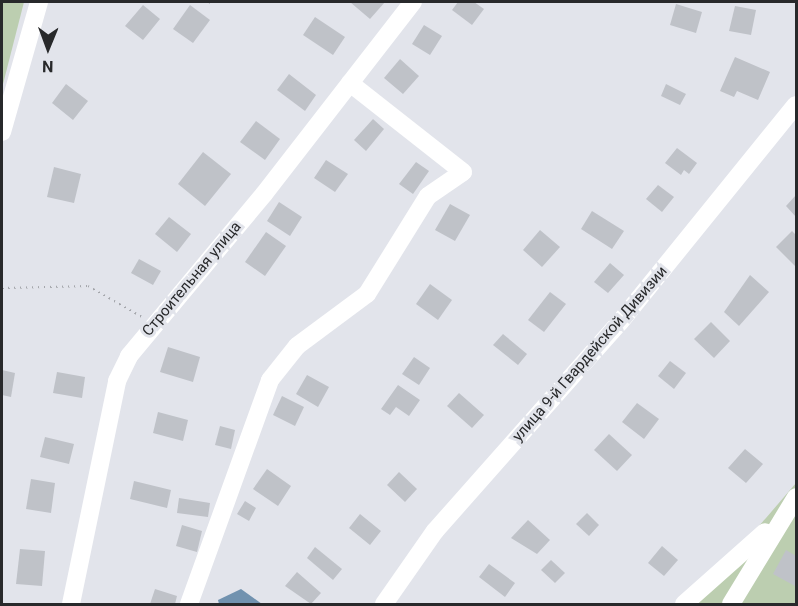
<!DOCTYPE html>
<meta charset="utf-8">
<style>
body{margin:0}
#map{position:relative;width:798px;height:606px;overflow:hidden;background:#e2e4eb;font-family:Roboto,sans-serif}
div>[style]{position:absolute}
.green>*{inset:0;background:#bcceb0}
.water>*{inset:0;background:#7192af}
.building>*{inset:0;background:#bfc2c8}
.path>*{height:2px;margin-top:-1px;transform-origin:0;background:repeating-linear-gradient(90deg,#a4a6ab 0 1.5px,transparent 0 6px)}
.minor>*{height:18px;margin:-9px;padding:0 9px;transform-origin:9px;border-radius:9px;background:#fff}
span{translate:-50% -50%;white-space:nowrap;text-align:center;line-height:1.15;-webkit-text-stroke:6px #e2e4eb;paint-order:stroke}
.street-label{font-size:15px;color:#28292b}
.frame{position:absolute;inset:0;border:3px solid #28292b;pointer-events:none}
.north{position:absolute;left:18px;top:18px;width:60px;height:60px;-webkit-text-stroke:4px #e2e4eb;paint-order:stroke;rotate:181deg;font-size:16px;font-weight:700;line-height:24px;text-align:center;color:#28292b}
.north::after{content:'';display:block;margin:auto;width:21px;height:27px;background:#28292b;clip-path:polygon(50% 0,100% 100%,50% 72%,0 100%)}
</style>
<div id="map">
<div class="green">
<i style="clip-path:polygon(2px 2px,24px 2px,2px 88px)"></i>
<i style="clip-path:polygon(796px 483px,796px 604px,687px 604px,766px 518px)"></i>
</div>
<div class="water">
<i style="clip-path:polygon(241px 589px,262px 604px,219px 604px,218px 600px)"></i>
</div>
<div class="building">
<i style="clip-path:polygon(350px 2px,385px 2px,370px 19px)"></i>
<i style="clip-path:polygon(458px 2px,474px 2px,484px 9px,472px 25px,452px 10px)"></i>
<i style="clip-path:polygon(676px 4px,702px 12px,696px 33px,670px 25px)"></i>
<i style="clip-path:polygon(143px 5px,160px 19px,143px 40px,125px 26px)"></i>
<i style="clip-path:polygon(190px 5px,210px 20px,193px 43px,173px 29px)"></i>
<i style="clip-path:polygon(735px 6px,756px 10px,751px 35px,729px 31px)"></i>
<i style="clip-path:polygon(315px 17px,345px 37px,333px 55px,303px 35px)"></i>
<i style="clip-path:polygon(424px 25px,442px 36px,430px 55px,412px 44px)"></i>
<i style="clip-path:polygon(735px 57px,770px 72px,758px 100px,737px 91px,734px 97px,720px 91px)"></i>
<i style="clip-path:polygon(400px 59px,419px 76px,403px 94px,384px 78px)"></i>
<i style="clip-path:polygon(289px 74px,316px 95px,305px 111px,277px 90px)"></i>
<i style="clip-path:polygon(66px 84px,88px 101px,73px 120px,52px 103px)"></i>
<i style="clip-path:polygon(666px 84px,686px 94px,680px 105px,661px 96px)"></i>
<i style="clip-path:polygon(373px 119px,384px 129px,366px 151px,354px 140px)"></i>
<i style="clip-path:polygon(256px 121px,280px 139px,265px 160px,240px 142px)"></i>
<i style="clip-path:polygon(677px 148px,697px 163px,689px 174px,684px 170px,681px 175px,665px 163px)"></i>
<i style="clip-path:polygon(203px 152px,231px 174px,205px 206px,178px 184px)"></i>
<i style="clip-path:polygon(326px 160px,348px 174px,335px 192px,314px 178px)"></i>
<i style="clip-path:polygon(416px 162px,429px 171px,413px 194px,399px 184px)"></i>
<i style="clip-path:polygon(54px 167px,81px 174px,74px 203px,47px 197px)"></i>
<i style="clip-path:polygon(658px 185px,674px 197px,662px 212px,646px 199px)"></i>
<i style="clip-path:polygon(796px 195px,796px 217px,786px 206px)"></i>
<i style="clip-path:polygon(279px 202px,302px 217px,290px 236px,267px 221px)"></i>
<i style="clip-path:polygon(450px 204px,470px 215px,455px 241px,435px 230px)"></i>
<i style="clip-path:polygon(592px 211px,624px 231px,612px 249px,581px 229px)"></i>
<i style="clip-path:polygon(169px 217px,191px 234px,177px 252px,155px 234px)"></i>
<i style="clip-path:polygon(540px 230px,560px 247px,542px 267px,523px 250px)"></i>
<i style="clip-path:polygon(792px 231px,796px 235px,796px 267px,776px 247px)"></i>
<i style="clip-path:polygon(266px 232px,286px 246px,265px 276px,245px 262px)"></i>
<i style="clip-path:polygon(139px 259px,161px 271px,153px 285px,131px 273px)"></i>
<i style="clip-path:polygon(610px 263px,624px 275px,608px 293px,594px 282px)"></i>
<i style="clip-path:polygon(750px 275px,769px 292px,739px 326px,724px 312px)"></i>
<i style="clip-path:polygon(430px 284px,452px 300px,438px 320px,416px 304px)"></i>
<i style="clip-path:polygon(550px 292px,566px 304px,544px 332px,528px 320px)"></i>
<i style="clip-path:polygon(711px 322px,730px 341px,714px 358px,694px 339px)"></i>
<i style="clip-path:polygon(503px 334px,527px 354px,518px 365px,493px 345px)"></i>
<i style="clip-path:polygon(168px 347px,200px 357px,193px 382px,160px 372px)"></i>
<i style="clip-path:polygon(414px 357px,430px 368px,419px 385px,402px 374px)"></i>
<i style="clip-path:polygon(670px 361px,686px 373px,674px 389px,658px 376px)"></i>
<i style="clip-path:polygon(2px 370px,15px 373px,11px 397px,2px 395px)"></i>
<i style="clip-path:polygon(57px 372px,85px 377px,82px 398px,53px 393px)"></i>
<i style="clip-path:polygon(307px 375px,329px 387px,318px 407px,296px 394px)"></i>
<i style="clip-path:polygon(398px 385px,420px 400px,409px 416px,396px 407px,390px 415px,381px 409px)"></i>
<i style="clip-path:polygon(459px 393px,484px 415px,472px 428px,447px 406px)"></i>
<i style="clip-path:polygon(282px 396px,304px 407px,295px 426px,273px 415px)"></i>
<i style="clip-path:polygon(637px 403px,659px 419px,644px 439px,622px 422px)"></i>
<i style="clip-path:polygon(158px 412px,188px 420px,183px 441px,153px 433px)"></i>
<i style="clip-path:polygon(220px 426px,235px 430px,231px 449px,215px 445px)"></i>
<i style="clip-path:polygon(609px 434px,632px 455px,617px 471px,594px 450px)"></i>
<i style="clip-path:polygon(45px 437px,74px 444px,69px 464px,40px 457px)"></i>
<i style="clip-path:polygon(745px 449px,763px 464px,746px 483px,728px 468px)"></i>
<i style="clip-path:polygon(267px 469px,291px 486px,278px 506px,253px 489px)"></i>
<i style="clip-path:polygon(399px 472px,417px 489px,405px 502px,387px 485px)"></i>
<i style="clip-path:polygon(31px 479px,55px 483px,51px 513px,26px 509px)"></i>
<i style="clip-path:polygon(134px 481px,171px 490px,167px 508px,130px 499px)"></i>
<i style="clip-path:polygon(179px 498px,210px 503px,208px 517px,177px 513px)"></i>
<i style="clip-path:polygon(245px 501px,256px 508px,249px 521px,237px 514px)"></i>
<i style="clip-path:polygon(587px 513px,599px 525px,589px 536px,576px 524px)"></i>
<i style="clip-path:polygon(360px 514px,381px 531px,370px 545px,349px 528px)"></i>
<i style="clip-path:polygon(528px 520px,550px 540px,537px 554px,511px 538px)"></i>
<i style="clip-path:polygon(182px 525px,202px 531px,197px 552px,176px 546px)"></i>
<i style="clip-path:polygon(662px 546px,678px 560px,664px 576px,648px 563px)"></i>
<i style="clip-path:polygon(315px 547px,342px 569px,333px 580px,307px 558px)"></i>
<i style="clip-path:polygon(20px 549px,45px 551px,42px 586px,16px 584px)"></i>
<i style="clip-path:polygon(786px 550px,796px 556px,795px 586px,773px 574px)"></i>
<i style="clip-path:polygon(551px 560px,565px 573px,555px 583px,541px 570px)"></i>
<i style="clip-path:polygon(489px 564px,515px 583px,505px 597px,479px 577px)"></i>
<i style="clip-path:polygon(297px 572px,321px 593px,311px 604px,285px 586px)"></i>
<i style="clip-path:polygon(155px 589px,177px 596px,175px 604px,150px 604px)"></i>
</div>
<div class="path">
<i style="left:209px;top:2px;width:4px;rotate:27deg"></i>
<i style="left:2px;top:288px;width:86px;rotate:-1.3deg"></i>
<i style="left:88px;top:286px;width:62px;rotate:29.9deg"></i>
</div>
<div class="minor">
<i style="left:2px;top:132px;width:135px;rotate:-74.1deg"></i>
<i style="left:71px;top:604px;width:228px;rotate:-78.3deg"></i>
<i style="left:117px;top:381px;width:28px;rotate:-64deg"></i>
<i style="left:129px;top:356px;width:211px;rotate:-50.2deg"></i>
<i style="left:264px;top:194px;width:243px;rotate:-52.2deg"></i>
<i style="left:189px;top:604px;width:238px;rotate:-70.1deg"></i>
<i style="left:270px;top:380px;width:43px;rotate:-51.5deg"></i>
<i style="left:297px;top:346px;width:87px;rotate:-36.6deg"></i>
<i style="left:367px;top:294px;width:115px;rotate:-58.1deg"></i>
<i style="left:428px;top:196px;width:42px;rotate:-34.4deg"></i>
<i style="left:463px;top:172px;width:144px;rotate:-141.8deg"></i>
<i style="left:384px;top:604px;width:89px;rotate:-55.1deg"></i>
<i style="left:435px;top:531px;width:279px;rotate:-48.5deg"></i>
<i style="left:620px;top:322px;width:279px;rotate:-51deg"></i>
<i style="left:684px;top:604px;width:108px;rotate:-41.6deg"></i>
<i style="left:731px;top:604px;width:125px;rotate:-58.7deg"></i>
</div>
<div class="street-label">
<span style="left:192px;top:279px;rotate:-50deg">Строительная улица</span>
<span style="left:590px;top:354px;rotate:-49deg">улица 9-й Гвардейской Дивизии</span>
</div>
<div class="frame"></div>
<div class="north">N</div>
</div>
